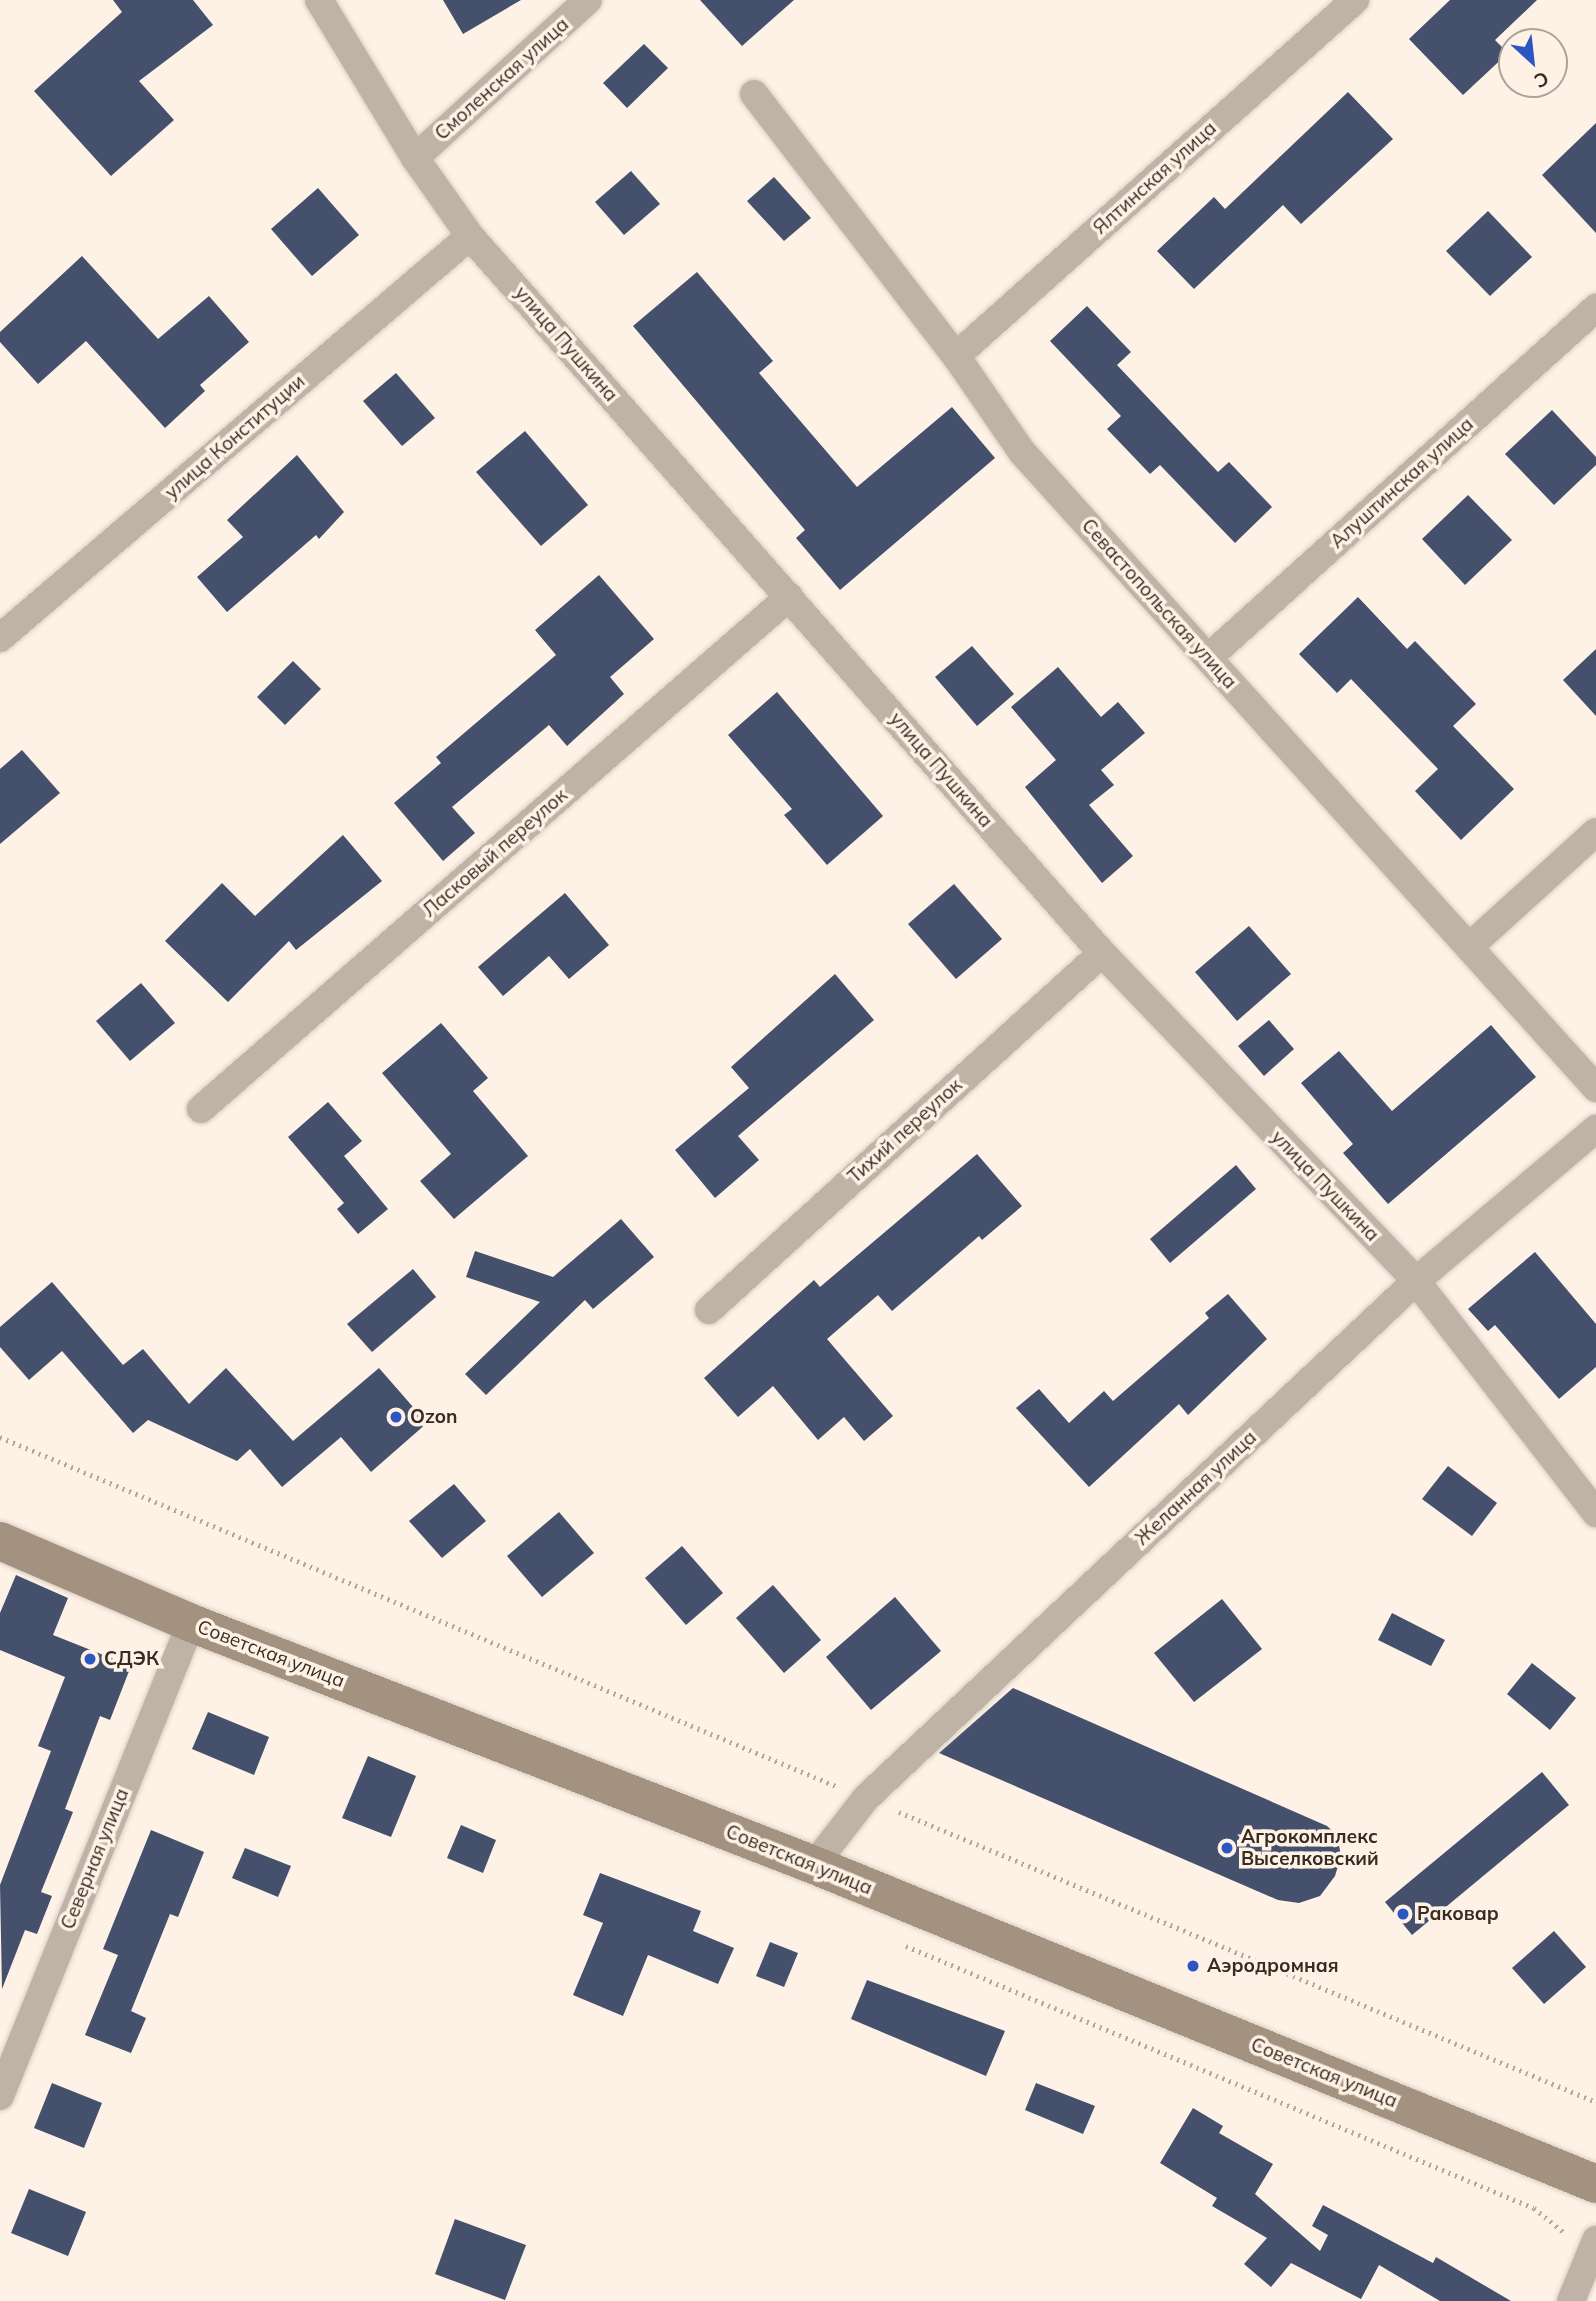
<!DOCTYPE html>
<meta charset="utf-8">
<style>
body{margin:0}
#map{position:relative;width:1596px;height:2301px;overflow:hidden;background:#fef2e7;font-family:Mulish,sans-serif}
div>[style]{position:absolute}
.building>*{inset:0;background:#44506c}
.path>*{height:4.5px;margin-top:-2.25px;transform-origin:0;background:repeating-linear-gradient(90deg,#b3a89d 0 2px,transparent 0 7px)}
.roads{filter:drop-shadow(0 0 2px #dacec3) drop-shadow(0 0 2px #dacec3)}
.street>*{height:28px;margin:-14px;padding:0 14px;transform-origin:14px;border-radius:14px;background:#bfb2a6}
.secondary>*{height:38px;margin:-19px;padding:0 19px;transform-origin:19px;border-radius:19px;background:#a49280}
.dots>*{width:19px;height:19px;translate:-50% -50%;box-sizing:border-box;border:4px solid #fef2e7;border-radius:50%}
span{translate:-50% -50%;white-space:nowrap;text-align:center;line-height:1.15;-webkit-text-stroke:7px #fef2e7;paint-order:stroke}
.street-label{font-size:19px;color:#372c21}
.poi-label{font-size:19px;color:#372c21;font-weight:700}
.left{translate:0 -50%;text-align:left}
.north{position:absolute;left:1498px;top:28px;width:70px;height:70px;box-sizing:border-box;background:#fef2e7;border:2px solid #aea398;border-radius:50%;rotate:153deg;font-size:19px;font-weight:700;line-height:28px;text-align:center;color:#372c21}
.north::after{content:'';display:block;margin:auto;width:24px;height:32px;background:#2d55c4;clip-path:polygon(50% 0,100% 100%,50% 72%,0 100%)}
</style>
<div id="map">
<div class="building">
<i style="clip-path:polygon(113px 0,193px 0,213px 25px,139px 81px,174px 120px,111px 176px,34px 91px,122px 12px)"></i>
<i style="clip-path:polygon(443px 0,521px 0,463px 34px)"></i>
<i style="clip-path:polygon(700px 0,794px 0,742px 46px)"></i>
<i style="clip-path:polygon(1450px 0,1537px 0,1495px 40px,1508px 53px,1463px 95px,1409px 39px)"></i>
<i style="clip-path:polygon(644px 44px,668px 68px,627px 108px,603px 83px)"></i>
<i style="clip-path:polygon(1348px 92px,1393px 139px,1301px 224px,1283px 205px,1194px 289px,1157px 251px,1214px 197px,1225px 209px)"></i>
<i style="clip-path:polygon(1596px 123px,1596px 233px,1542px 175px)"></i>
<i style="clip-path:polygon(631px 171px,660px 204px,624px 235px,595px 202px)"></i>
<i style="clip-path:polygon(774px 177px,811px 218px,784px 241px,747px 201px)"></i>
<i style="clip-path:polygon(318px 188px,359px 235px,312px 276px,271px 229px)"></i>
<i style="clip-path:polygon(1488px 211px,1532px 257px,1490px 296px,1446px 251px)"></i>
<i style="clip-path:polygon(82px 256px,158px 339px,209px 296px,249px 342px,200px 385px,205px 391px,165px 428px,86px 341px,38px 384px,0 342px,0 332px)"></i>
<i style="clip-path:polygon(697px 272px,773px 361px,759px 373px,857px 487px,952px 407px,995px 458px,840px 590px,796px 538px,805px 530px,633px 326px)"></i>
<i style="clip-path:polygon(1087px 306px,1131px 352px,1117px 365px,1218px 472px,1229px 462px,1272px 507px,1235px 543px,1160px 465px,1150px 474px,1107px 429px,1121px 416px,1050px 341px)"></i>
<i style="clip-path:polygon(396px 373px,435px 418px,402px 446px,363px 401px)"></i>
<i style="clip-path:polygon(1552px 410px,1596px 457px,1596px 465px,1554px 505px,1505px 454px)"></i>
<i style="clip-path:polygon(525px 431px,588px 505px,541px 546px,476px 472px)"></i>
<i style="clip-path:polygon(297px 455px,344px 512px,319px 539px,316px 535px,227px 612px,197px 577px,243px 537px,227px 520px)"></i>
<i style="clip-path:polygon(1468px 495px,1512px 540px,1465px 585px,1422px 539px)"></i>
<i style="clip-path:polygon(599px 575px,654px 639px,610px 677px,624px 694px,567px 746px,549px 725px,452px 807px,475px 833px,443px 861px,394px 803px,441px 763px,436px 757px,556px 655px,535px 630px)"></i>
<i style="clip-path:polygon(1358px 597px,1407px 649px,1415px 641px,1476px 704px,1453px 726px,1514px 789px,1461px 840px,1415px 791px,1438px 769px,1351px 679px,1337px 693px,1299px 654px)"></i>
<i style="clip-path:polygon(972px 646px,1014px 694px,977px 726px,935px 677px)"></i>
<i style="clip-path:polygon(1596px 649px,1596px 716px,1563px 680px)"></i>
<i style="clip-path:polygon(293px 661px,321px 689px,285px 725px,257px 697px)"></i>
<i style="clip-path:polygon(1058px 667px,1101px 717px,1118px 702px,1145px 733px,1101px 770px,1114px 785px,1089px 805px,1133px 856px,1102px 883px,1025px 787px,1056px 760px,1011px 707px)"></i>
<i style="clip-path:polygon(777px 692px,883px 816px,827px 865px,784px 815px,792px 809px,728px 735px)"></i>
<i style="clip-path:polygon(22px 750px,60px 793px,0 844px,0 769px)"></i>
<i style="clip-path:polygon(343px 835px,382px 881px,296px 950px,289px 941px,228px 1002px,165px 941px,222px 883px,255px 916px)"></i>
<i style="clip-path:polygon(954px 884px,1002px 939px,956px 979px,908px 924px)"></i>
<i style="clip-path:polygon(565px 893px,609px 945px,569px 979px,549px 956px,503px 996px,478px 967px)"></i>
<i style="clip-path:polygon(1249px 926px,1291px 974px,1237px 1021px,1195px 972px)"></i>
<i style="clip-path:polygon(835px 974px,874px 1020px,738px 1136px,759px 1160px,715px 1198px,675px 1150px,749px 1088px,731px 1067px)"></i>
<i style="clip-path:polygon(141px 983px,175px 1023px,130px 1061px,96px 1021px)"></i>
<i style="clip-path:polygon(1269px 1020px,1294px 1049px,1264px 1076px,1238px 1046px)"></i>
<i style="clip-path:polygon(441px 1023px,488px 1078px,473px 1091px,528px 1156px,454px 1219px,420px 1181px,451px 1154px,382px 1073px)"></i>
<i style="clip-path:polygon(1491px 1025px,1536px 1077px,1388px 1204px,1343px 1153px,1353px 1144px,1301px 1083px,1339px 1051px,1392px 1111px)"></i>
<i style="clip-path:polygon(328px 1102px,362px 1141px,344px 1156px,388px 1209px,358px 1234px,337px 1209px,344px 1203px,288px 1137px)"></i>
<i style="clip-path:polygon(977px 1154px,1022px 1206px,982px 1240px,979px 1236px,892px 1311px,878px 1295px,827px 1339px,893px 1416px,864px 1441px,844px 1417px,818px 1440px,773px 1386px,738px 1417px,704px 1378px,814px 1280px,820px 1287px)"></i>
<i style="clip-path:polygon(1236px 1165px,1256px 1189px,1170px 1263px,1150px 1239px)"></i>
<i style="clip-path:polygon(621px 1219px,654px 1257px,593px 1309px,585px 1300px,486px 1395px,465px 1374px,540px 1302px,466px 1277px,475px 1251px,553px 1277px)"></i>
<i style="clip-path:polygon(1535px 1252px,1596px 1324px,1596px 1367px,1559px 1399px,1495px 1325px,1488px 1331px,1468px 1309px)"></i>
<i style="clip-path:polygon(413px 1269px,436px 1297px,372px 1352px,347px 1324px)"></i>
<i style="clip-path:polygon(52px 1282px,123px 1365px,143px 1349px,189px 1404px,226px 1368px,293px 1441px,379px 1368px,427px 1423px,371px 1472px,341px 1437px,282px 1487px,250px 1449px,237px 1461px,148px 1420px,133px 1433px,62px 1351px,29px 1380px,0 1347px,0 1327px)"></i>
<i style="clip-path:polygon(1228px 1294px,1267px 1339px,1188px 1415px,1179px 1404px,1089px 1487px,1016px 1408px,1039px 1389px,1069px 1423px,1104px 1391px,1113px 1401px,1209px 1318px,1205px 1313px)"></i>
<i style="clip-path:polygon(1448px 1466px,1497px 1503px,1472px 1536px,1422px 1499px)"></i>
<i style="clip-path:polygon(454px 1484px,486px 1521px,442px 1558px,409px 1521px)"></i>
<i style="clip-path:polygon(559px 1512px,594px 1553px,542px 1597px,507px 1556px)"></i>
<i style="clip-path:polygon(682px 1546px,723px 1593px,686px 1625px,645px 1578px)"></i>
<i style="clip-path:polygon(16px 1575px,68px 1598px,53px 1635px,131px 1666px,110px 1720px,100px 1716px,65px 1809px,73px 1812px,41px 1892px,52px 1896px,37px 1934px,25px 1930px,2px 1989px,0 1885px,51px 1751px,38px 1746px,65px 1677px,0 1650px,0 1613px)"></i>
<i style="clip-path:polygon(773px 1585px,821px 1640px,784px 1673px,736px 1618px)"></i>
<i style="clip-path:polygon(895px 1597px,941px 1651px,871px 1710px,826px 1657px)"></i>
<i style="clip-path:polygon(1222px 1599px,1262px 1649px,1194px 1702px,1154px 1653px)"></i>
<i style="clip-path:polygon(1392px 1613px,1445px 1640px,1431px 1666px,1378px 1640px)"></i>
<i style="clip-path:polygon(1532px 1663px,1576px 1698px,1550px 1730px,1507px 1694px)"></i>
<i style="clip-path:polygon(1013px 1688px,1327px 1826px,1337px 1835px,1341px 1856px,1335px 1876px,1320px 1896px,1299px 1903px,1278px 1900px,939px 1753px)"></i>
<i style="clip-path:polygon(208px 1712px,269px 1737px,254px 1775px,192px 1749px)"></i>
<i style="clip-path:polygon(368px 1756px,416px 1776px,391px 1837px,342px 1818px)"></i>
<i style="clip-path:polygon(1542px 1772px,1569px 1805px,1412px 1935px,1385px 1902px)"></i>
<i style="clip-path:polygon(461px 1825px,496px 1840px,483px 1873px,447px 1858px)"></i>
<i style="clip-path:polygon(151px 1830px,204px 1852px,178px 1917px,170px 1914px,131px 2011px,146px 2018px,131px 2053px,85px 2035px,118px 1955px,103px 1949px)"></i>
<i style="clip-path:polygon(245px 1848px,291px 1866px,278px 1897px,232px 1878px)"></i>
<i style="clip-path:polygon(600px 1873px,701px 1911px,693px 1931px,734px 1948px,718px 1984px,648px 1955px,623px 2016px,573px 1995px,603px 1923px,583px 1915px)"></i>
<i style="clip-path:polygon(1554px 1931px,1586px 1967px,1544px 2004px,1512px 1968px)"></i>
<i style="clip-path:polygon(770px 1942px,798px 1953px,784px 1987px,756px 1976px)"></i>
<i style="clip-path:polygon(867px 1980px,1005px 2031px,986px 2076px,851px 2019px)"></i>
<i style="clip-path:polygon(52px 2083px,102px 2103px,84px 2148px,34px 2128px)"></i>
<i style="clip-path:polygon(1036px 2083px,1095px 2106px,1083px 2134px,1025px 2110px)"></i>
<i style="clip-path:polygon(1193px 2108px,1223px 2126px,1219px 2133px,1273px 2164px,1255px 2194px,1320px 2251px,1328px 2235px,1312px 2226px,1323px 2205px,1433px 2263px,1436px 2257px,1511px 2301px,1440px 2301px,1379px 2265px,1361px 2299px,1291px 2263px,1271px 2287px,1244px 2264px,1267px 2238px,1212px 2206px,1217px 2198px,1160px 2163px)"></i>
<i style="clip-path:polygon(29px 2189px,86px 2212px,68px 2256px,11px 2233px)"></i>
<i style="clip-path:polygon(455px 2219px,526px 2245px,505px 2300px,435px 2274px)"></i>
</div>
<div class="path">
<i style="left:0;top:1437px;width:906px;rotate:22.66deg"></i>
<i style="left:899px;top:1812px;width:755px;rotate:22.59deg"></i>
<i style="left:906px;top:1946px;width:680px;rotate:22.65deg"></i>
<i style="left:1534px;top:2208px;width:38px;rotate:39deg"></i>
</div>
<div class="roads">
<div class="street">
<i style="left:319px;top:0;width:185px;rotate:58.7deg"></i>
<i style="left:415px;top:158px;width:95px;rotate:54.8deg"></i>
<i style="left:470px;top:236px;width:956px;rotate:48.61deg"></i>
<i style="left:1102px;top:953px;width:454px;rotate:46.2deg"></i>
<i style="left:1416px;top:1281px;width:294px;rotate:52.2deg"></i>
<i style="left:754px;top:94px;width:331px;rotate:52.4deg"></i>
<i style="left:956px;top:356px;width:116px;rotate:55.5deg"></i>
<i style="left:1022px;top:452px;width:857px;rotate:47.93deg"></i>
<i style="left:415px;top:158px;width:234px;rotate:-42.4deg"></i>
<i style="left:956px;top:356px;width:535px;rotate:-41.74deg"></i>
<i style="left:0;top:638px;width:618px;rotate:-40.54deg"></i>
<i style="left:1208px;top:658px;width:523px;rotate:-42.05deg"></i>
<i style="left:1469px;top:947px;width:171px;rotate:-42.2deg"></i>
<i style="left:201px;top:1109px;width:780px;rotate:-41.05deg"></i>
<i style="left:709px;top:1310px;width:531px;rotate:-42.25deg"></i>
<i style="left:814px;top:1865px;width:85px;rotate:-52.2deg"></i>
<i style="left:866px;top:1798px;width:755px;rotate:-43.23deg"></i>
<i style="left:1416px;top:1281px;width:236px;rotate:-40.2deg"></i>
<i style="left:0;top:2096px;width:510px;rotate:-68.01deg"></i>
<i style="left:1571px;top:2301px;width:66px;rotate:-67.7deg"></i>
</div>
<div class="secondary">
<i style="left:0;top:1541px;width:208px;rotate:23.2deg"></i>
<i style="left:191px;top:1623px;width:668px;rotate:21.23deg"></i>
<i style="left:814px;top:1865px;width:845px;rotate:22.19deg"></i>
</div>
</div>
<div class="dots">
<i style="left:396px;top:1417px;background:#2d55c4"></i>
<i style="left:90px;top:1659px;background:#2d55c4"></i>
<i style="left:1227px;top:1848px;background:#2d55c4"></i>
<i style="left:1403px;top:1914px;background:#2d55c4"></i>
<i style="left:1193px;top:1966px;background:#2d55c4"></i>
</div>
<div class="street-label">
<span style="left:502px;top:79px;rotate:-42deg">Смоленская улица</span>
<span style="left:1155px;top:178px;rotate:-42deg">Ялтинская улица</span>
<span style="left:566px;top:344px;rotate:49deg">улица Пушкина</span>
<span style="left:235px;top:437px;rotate:-41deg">улица Конституции</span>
<span style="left:1402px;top:483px;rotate:-42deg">Алуштинская улица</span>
<span style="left:1159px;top:604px;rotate:48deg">Севастопольская улица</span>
<span style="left:941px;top:770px;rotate:49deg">улица Пушкина</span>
<span style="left:495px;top:853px;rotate:-41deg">Ласковый переулок</span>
<span style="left:905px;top:1131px;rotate:-42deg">Тихий переулок</span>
<span style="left:1325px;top:1186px;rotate:46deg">улица Пушкина</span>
<span style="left:1196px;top:1488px;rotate:-43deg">Желанная улица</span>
<span style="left:271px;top:1654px;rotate:21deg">Советская улица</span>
<span style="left:95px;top:1859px;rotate:-68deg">Северная улица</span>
<span style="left:799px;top:1860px;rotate:22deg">Советская улица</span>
<span style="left:1324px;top:2073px;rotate:22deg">Советская улица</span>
</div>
<div class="poi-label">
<span class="left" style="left:410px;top:1417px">Ozon</span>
<span class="left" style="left:104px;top:1659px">СДЭК</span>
<span class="left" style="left:1241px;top:1848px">Агрокомплекс<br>Выселковский</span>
<span class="left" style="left:1417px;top:1914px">Раковар</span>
<span class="left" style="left:1207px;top:1966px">Аэродромная</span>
</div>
<div class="north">С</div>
</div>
